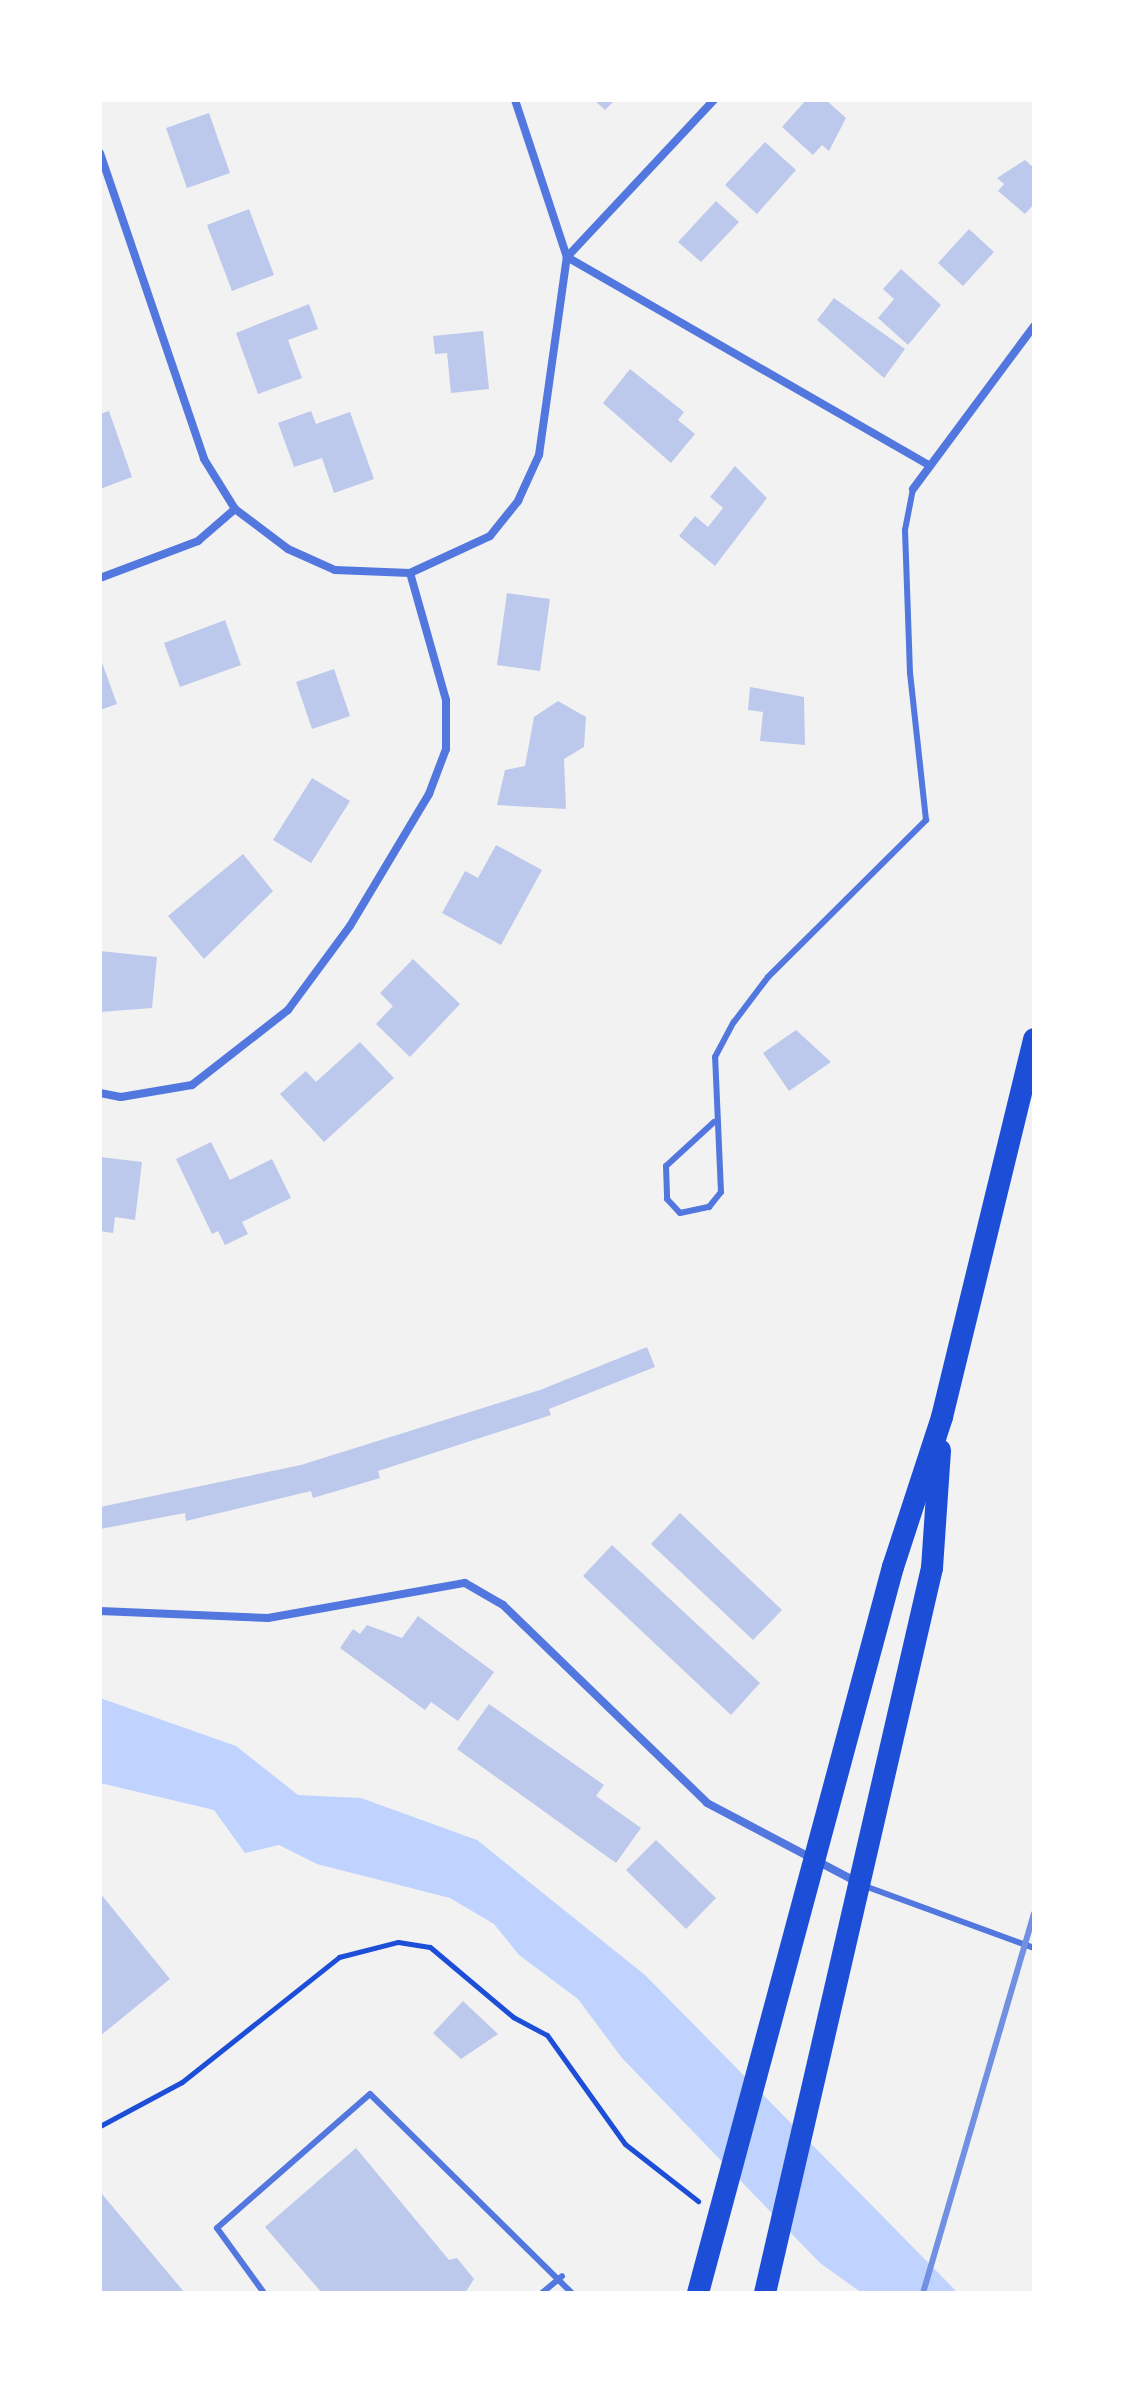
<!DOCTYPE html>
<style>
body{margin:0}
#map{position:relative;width:1134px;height:2393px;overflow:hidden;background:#f2f2f2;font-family:Lora,serif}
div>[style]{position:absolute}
.water>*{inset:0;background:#bfd3fe}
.building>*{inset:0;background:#bdc9ec}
.path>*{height:5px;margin:-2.5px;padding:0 2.5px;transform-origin:2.5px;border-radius:2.5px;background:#1d4ed8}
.service>*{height:6px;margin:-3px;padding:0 3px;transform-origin:3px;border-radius:3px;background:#5277de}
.minor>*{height:8px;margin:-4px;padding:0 4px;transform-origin:4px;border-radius:4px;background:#5277de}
.trunk>*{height:22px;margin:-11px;padding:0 11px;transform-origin:11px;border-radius:11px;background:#1d4ed8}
.rail>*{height:6px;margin:-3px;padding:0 3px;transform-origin:3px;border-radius:3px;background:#7290e2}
span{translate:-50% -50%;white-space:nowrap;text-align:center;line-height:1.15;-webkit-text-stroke:6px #fff;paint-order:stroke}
.frame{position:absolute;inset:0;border:102px solid #fff;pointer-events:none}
</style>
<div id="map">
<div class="water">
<i style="clip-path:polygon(100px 1698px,236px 1746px,298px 1795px,361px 1798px,477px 1840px,645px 1975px,958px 2293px,862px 2293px,820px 2263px,622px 2058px,578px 1999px,519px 1955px,494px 1924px,450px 1898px,317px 1864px,279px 1845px,245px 1853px,214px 1810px,100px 1783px)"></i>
</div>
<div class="building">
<i style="clip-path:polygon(594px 100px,615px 100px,605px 110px)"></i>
<i style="clip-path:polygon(806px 100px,826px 100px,846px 118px,829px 151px,822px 145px,813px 155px,782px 127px)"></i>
<i style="clip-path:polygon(209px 113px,230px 173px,187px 188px,166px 128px)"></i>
<i style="clip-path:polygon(765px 142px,796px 170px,757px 214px,725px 185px)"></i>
<i style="clip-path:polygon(1025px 160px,1034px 168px,1034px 204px,1025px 214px,998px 191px,1004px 184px,997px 178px)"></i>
<i style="clip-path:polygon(716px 201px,739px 222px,701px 262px,678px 242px)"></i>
<i style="clip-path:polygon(249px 209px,274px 275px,232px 291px,207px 225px)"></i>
<i style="clip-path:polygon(969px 229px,994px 252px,963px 286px,938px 263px)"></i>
<i style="clip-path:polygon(901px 269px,941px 305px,908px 345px,878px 318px,894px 299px,883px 289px)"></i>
<i style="clip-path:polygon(834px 298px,905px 349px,884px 378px,817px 320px)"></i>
<i style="clip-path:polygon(309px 304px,318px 329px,288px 340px,302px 378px,258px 394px,236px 333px)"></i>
<i style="clip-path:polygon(483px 331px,489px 389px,451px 393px,447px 353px,435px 354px,433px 336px)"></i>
<i style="clip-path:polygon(630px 369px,684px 412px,678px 420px,695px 434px,671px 463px,603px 403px)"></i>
<i style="clip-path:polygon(109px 411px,132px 477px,100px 489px,100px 414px)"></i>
<i style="clip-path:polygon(311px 411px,316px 424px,350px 412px,374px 479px,334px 493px,322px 458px,294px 467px,278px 423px)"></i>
<i style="clip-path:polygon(735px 466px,767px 498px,715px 566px,679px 536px,695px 516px,708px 527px,723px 508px,710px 497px)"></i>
<i style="clip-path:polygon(507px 593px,550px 599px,540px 671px,497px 665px)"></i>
<i style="clip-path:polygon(225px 620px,241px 665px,180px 687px,164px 643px)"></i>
<i style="clip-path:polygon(100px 657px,117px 704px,100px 710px)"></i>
<i style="clip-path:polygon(334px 669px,350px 716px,312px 729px,296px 682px)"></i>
<i style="clip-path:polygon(750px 687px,804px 697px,805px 745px,760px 741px,763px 712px,748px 710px)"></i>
<i style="clip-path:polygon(558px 701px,586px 717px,584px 747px,564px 759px,566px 809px,497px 805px,505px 770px,525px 766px,534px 717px)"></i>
<i style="clip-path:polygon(312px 778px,350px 801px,311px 863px,273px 840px)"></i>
<i style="clip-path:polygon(496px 845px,542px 870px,501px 945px,442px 913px,465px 871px,478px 878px)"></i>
<i style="clip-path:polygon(243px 854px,273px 891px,204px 959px,168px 916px)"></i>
<i style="clip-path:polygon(100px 951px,157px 957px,152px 1008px,100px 1012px)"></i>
<i style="clip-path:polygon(413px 959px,460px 1004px,410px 1057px,376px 1024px,393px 1006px,380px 993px)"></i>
<i style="clip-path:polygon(796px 1030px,831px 1062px,789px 1091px,763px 1053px)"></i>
<i style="clip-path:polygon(360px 1042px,394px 1078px,324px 1142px,280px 1094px,306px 1071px,316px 1082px)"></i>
<i style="clip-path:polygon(211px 1142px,230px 1180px,272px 1159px,291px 1198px,242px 1222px,248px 1234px,225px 1245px,218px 1231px,212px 1234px,176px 1159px)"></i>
<i style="clip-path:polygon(100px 1157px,142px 1162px,135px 1220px,115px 1217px,113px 1233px,100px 1231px)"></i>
<i style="clip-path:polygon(647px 1347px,655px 1367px,549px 1409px,551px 1415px,378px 1471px,380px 1478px,313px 1498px,311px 1491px,186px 1521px,185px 1513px,100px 1529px,100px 1507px,301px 1465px,540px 1390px)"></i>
<i style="clip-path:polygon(680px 1513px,782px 1610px,753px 1640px,651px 1544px)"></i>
<i style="clip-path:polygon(612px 1545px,760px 1683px,731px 1715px,583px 1576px)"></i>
<i style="clip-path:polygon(418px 1616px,494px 1672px,458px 1721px,431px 1702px,425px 1710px,340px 1648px,353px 1629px,360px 1634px,367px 1625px,402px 1638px)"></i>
<i style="clip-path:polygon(489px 1704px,604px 1785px,596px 1796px,641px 1828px,616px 1863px,457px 1749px)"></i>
<i style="clip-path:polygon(656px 1840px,716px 1898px,686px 1929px,626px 1870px)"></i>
<i style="clip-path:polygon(100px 1893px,170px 1979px,100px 2036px)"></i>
<i style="clip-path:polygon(463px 2001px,498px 2034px,461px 2059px,433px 2033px)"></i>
<i style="clip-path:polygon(356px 2148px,449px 2260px,457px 2258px,474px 2279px,465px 2293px,322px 2293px,265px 2227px)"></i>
<i style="clip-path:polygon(102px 2194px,185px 2293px,100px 2293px)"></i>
</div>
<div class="path">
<i style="left:100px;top:2126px;width:93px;rotate:-28.2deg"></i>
<i style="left:182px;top:2082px;width:201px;rotate:-38.5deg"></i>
<i style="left:339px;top:1957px;width:61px;rotate:-14.3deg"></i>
<i style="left:398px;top:1942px;width:32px;rotate:9deg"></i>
<i style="left:430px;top:1947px;width:109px;rotate:40.1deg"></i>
<i style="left:513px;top:2017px;width:38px;rotate:28deg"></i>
<i style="left:547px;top:2035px;width:134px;rotate:54.4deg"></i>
<i style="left:625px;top:2144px;width:93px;rotate:38deg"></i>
</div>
<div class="service">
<i style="left:714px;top:1122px;width:65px;rotate:137.5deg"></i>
<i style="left:666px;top:1166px;width:33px;rotate:88deg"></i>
<i style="left:667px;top:1199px;width:19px;rotate:47deg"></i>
<i style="left:680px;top:1213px;width:30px;rotate:-12deg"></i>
<i style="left:709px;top:1207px;width:19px;rotate:-51deg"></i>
<i style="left:721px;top:1192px;width:135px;rotate:-92.5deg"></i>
<i style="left:715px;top:1057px;width:40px;rotate:-62deg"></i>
<i style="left:734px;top:1022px;width:56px;rotate:-52.9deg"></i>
<i style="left:768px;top:977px;width:223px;rotate:-44.8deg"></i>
<i style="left:926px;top:820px;width:148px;rotate:-96.2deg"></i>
<i style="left:910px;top:673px;width:143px;rotate:-92deg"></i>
<i style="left:905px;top:530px;width:42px;rotate:-79deg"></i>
<i style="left:862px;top:1885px;width:183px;rotate:20.1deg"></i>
<i style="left:264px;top:2293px;width:80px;rotate:-125.9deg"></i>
<i style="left:217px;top:2228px;width:203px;rotate:-41.2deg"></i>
<i style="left:370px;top:2094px;width:284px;rotate:44.6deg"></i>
<i style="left:542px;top:2293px;width:26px;rotate:-40deg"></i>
</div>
<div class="minor">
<i style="left:515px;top:100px;width:165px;rotate:71.7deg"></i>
<i style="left:567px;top:257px;width:417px;rotate:29.9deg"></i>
<i style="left:100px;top:153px;width:323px;rotate:71.2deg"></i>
<i style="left:204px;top:459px;width:59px;rotate:58.2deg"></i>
<i style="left:235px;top:509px;width:66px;rotate:37deg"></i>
<i style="left:288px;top:549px;width:51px;rotate:24.1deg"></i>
<i style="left:335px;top:570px;width:75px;rotate:2.3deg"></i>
<i style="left:410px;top:573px;width:88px;rotate:-24.8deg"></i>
<i style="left:490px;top:536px;width:45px;rotate:-51.3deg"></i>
<i style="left:518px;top:501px;width:51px;rotate:-65.5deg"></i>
<i style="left:539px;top:455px;width:200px;rotate:-82deg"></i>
<i style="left:567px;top:257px;width:215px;rotate:-46.9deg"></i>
<i style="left:913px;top:489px;width:203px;rotate:-53.4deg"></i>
<i style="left:100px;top:578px;width:105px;rotate:-20.7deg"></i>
<i style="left:198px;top:541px;width:49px;rotate:-40.9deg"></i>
<i style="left:100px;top:1093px;width:21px;rotate:11deg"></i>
<i style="left:121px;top:1097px;width:72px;rotate:-9.6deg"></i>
<i style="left:192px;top:1085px;width:122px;rotate:-38deg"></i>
<i style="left:288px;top:1010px;width:104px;rotate:-53.6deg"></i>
<i style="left:350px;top:926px;width:154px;rotate:-59.1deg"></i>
<i style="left:429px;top:794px;width:48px;rotate:-69.3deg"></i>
<i style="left:446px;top:749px;width:49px;rotate:-90deg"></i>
<i style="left:446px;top:700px;width:132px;rotate:-105.8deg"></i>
<i style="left:100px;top:1611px;width:168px;rotate:2.4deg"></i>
<i style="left:268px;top:1618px;width:200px;rotate:-10.1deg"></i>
<i style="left:465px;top:1583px;width:44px;rotate:30.1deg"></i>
<i style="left:503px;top:1605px;width:284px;rotate:44.1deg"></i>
<i style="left:707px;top:1803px;width:170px;rotate:27.8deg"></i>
</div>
<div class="trunk">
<i style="left:698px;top:2293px;width:752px;rotate:-74.97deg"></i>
<i style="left:893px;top:1567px;width:158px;rotate:-71.9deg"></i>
<i style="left:942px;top:1417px;width:389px;rotate:-76.3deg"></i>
<i style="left:765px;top:2293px;width:744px;rotate:-77.03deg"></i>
<i style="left:932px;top:1568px;width:118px;rotate:-86.1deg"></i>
</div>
<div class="rail">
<i style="left:923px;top:2293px;width:395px;rotate:-73.7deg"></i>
</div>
<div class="frame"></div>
</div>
